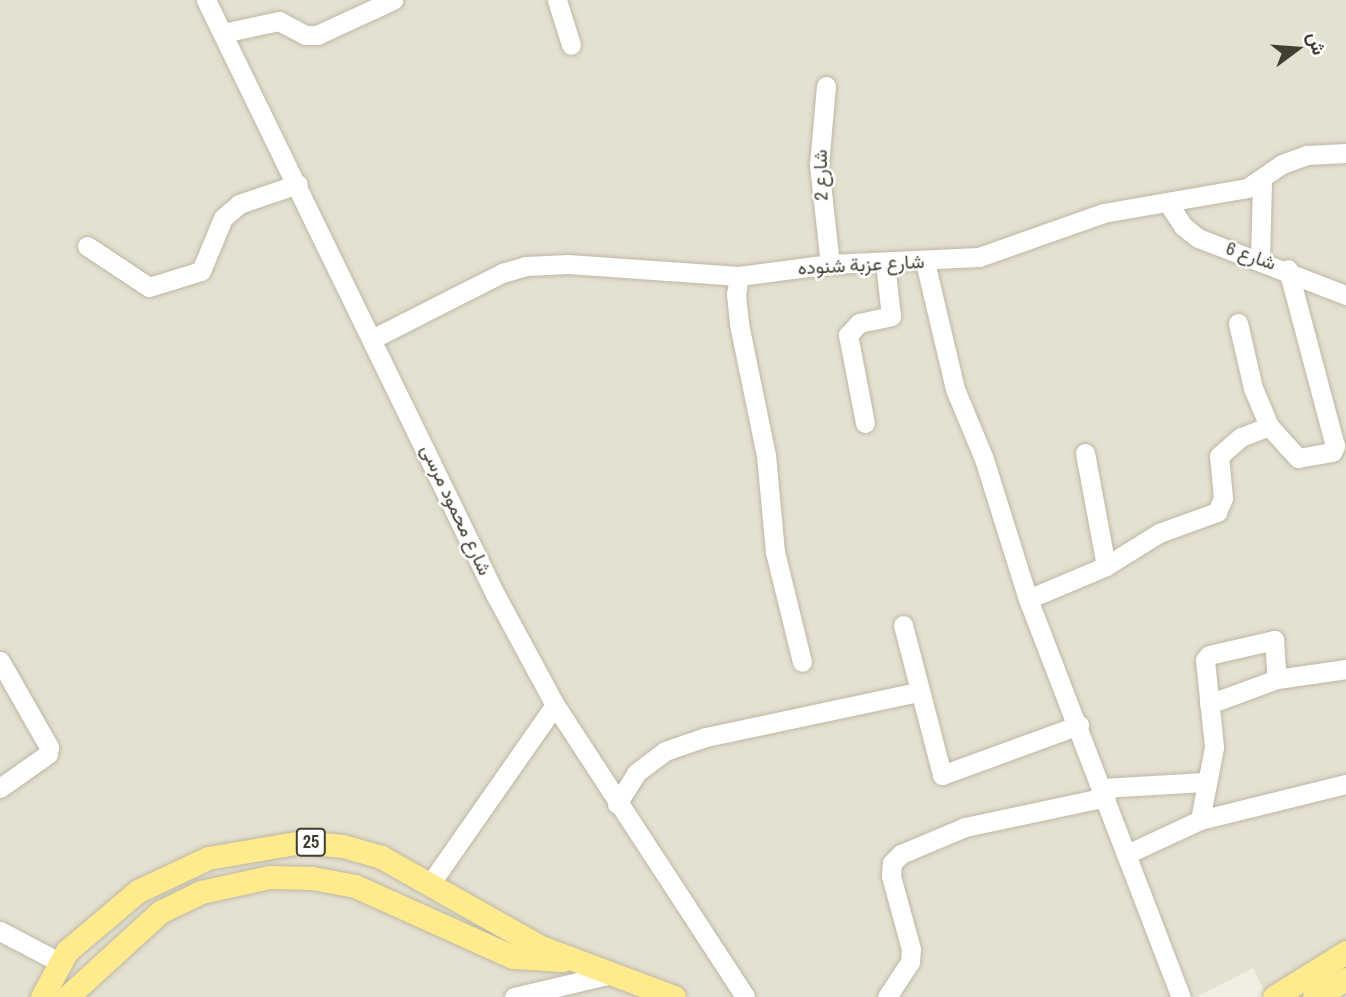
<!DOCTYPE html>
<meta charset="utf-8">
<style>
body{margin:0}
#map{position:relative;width:1346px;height:997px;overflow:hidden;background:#f1eee2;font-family:"Archivo Narrow",Vazirmatn,sans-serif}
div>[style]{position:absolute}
.residential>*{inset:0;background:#e5e1d0}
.roads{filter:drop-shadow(0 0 2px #bdb7a5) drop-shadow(0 0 2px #bdb7a5)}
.minor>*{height:19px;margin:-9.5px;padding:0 9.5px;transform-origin:9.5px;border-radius:9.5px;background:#fff}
.major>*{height:23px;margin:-11.5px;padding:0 11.5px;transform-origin:11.5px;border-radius:11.5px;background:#ffeb8d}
span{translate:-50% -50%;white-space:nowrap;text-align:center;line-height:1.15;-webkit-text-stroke:5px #fff;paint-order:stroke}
.shield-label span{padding:2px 5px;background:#fff;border:2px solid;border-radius:5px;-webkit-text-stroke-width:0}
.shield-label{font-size:18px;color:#433e33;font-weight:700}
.street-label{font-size:19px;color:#433e33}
.north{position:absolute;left:1262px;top:14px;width:70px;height:70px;-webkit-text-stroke:5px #fff;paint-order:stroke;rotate:74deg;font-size:19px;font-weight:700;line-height:28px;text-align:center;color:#433e33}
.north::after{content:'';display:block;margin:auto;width:24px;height:32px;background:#433e33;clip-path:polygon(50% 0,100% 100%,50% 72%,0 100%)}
</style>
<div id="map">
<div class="residential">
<i style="clip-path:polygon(0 0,1346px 0,1346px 997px,1267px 997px,1253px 968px,1196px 997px,0 997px)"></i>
</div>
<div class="roads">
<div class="minor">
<i style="left:206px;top:0;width:661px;rotate:64.06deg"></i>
<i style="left:495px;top:594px;width:126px;rotate:61.6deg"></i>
<i style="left:555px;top:705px;width:348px;rotate:56.9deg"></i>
<i style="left:557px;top:0;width:47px;rotate:72.7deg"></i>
<i style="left:223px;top:33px;width:57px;rotate:-12.1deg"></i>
<i style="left:279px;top:21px;width:30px;rotate:28deg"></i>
<i style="left:305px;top:35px;width:12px"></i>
<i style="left:317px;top:35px;width:84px;rotate:-24.7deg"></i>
<i style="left:826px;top:86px;width:79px;rotate:95.1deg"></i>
<i style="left:819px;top:165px;width:100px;rotate:83.7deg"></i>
<i style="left:1168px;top:203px;width:27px;rotate:57deg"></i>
<i style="left:1183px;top:226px;width:19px;rotate:39deg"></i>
<i style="left:1198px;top:238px;width:159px;rotate:21.1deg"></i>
<i style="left:87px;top:246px;width:74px;rotate:33.5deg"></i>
<i style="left:149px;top:287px;width:54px;rotate:-17.1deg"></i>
<i style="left:201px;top:271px;width:57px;rotate:-67.5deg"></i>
<i style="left:223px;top:218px;width:21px;rotate:-41deg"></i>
<i style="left:239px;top:204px;width:62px;rotate:-18.7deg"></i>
<i style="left:1260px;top:259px;width:78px;rotate:-88.5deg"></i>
<i style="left:925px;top:262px;width:130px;rotate:76.7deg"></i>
<i style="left:955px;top:389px;width:76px;rotate:67.5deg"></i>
<i style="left:984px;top:459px;width:147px;rotate:72.6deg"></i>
<i style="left:1028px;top:599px;width:426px;rotate:69deg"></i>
<i style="left:739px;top:276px;width:18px;rotate:99deg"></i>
<i style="left:736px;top:294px;width:30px;rotate:84deg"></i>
<i style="left:739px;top:324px;width:134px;rotate:78.4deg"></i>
<i style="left:766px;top:455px;width:97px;rotate:84.7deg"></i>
<i style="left:775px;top:552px;width:113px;rotate:76.2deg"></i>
<i style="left:1238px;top:323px;width:67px;rotate:77deg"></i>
<i style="left:1253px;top:388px;width:41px;rotate:67.2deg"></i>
<i style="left:1269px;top:426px;width:43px;rotate:47.8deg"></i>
<i style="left:1298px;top:458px;width:35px;rotate:-10deg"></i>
<i style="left:1332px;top:452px;width:7px;rotate:-63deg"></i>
<i style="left:1335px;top:446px;width:183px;rotate:-104.9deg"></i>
<i style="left:374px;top:338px;width:144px;rotate:-26.9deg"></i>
<i style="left:502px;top:273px;width:25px;rotate:-16deg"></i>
<i style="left:526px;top:266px;width:42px;rotate:-2.7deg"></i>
<i style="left:568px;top:264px;width:171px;rotate:4deg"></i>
<i style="left:739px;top:276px;width:92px;rotate:-7.5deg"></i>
<i style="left:830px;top:264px;width:149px;rotate:-2.7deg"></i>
<i style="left:979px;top:257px;width:132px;rotate:-19.5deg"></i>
<i style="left:1103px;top:213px;width:146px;rotate:-9.8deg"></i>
<i style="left:1247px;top:188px;width:42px;rotate:-34.4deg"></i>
<i style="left:1282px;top:164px;width:27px;rotate:-20deg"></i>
<i style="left:1307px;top:155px;width:39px;rotate:-3deg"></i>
<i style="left:865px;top:423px;width:90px;rotate:-100.9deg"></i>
<i style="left:848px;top:335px;width:16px;rotate:-47deg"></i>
<i style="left:859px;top:323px;width:33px;rotate:-12deg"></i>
<i style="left:891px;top:316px;width:53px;rotate:-96.5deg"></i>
<i style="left:1085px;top:453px;width:115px;rotate:79.5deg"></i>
<i style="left:1028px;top:599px;width:85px;rotate:-22.9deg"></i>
<i style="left:1106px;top:566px;width:62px;rotate:-31.9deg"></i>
<i style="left:1159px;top:533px;width:62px;rotate:-19.9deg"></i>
<i style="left:1217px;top:512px;width:15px;rotate:-67deg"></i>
<i style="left:1223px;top:498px;width:42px;rotate:-95.4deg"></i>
<i style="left:1219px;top:456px;width:29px;rotate:-41deg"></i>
<i style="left:1241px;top:437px;width:30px;rotate:-21deg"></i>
<i style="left:903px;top:625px;width:155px;rotate:75.4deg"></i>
<i style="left:942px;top:775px;width:146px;rotate:-20.1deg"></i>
<i style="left:0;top:661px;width:99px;rotate:60.3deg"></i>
<i style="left:49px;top:747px;width:7px;rotate:98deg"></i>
<i style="left:48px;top:754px;width:59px;rotate:144.7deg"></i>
<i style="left:1209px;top:704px;width:72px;rotate:-20.2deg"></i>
<i style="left:1277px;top:679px;width:70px;rotate:-8.2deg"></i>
<i style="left:1102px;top:788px;width:102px;rotate:-3.4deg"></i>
<i style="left:617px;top:804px;width:36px;rotate:-58deg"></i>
<i style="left:636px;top:773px;width:36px;rotate:-37deg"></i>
<i style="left:665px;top:751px;width:43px;rotate:-18.9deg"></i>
<i style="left:706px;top:737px;width:217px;rotate:-12deg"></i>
<i style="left:1200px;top:820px;width:74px;rotate:-79.1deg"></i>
<i style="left:1214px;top:747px;width:87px;rotate:-95.9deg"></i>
<i style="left:1205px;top:660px;width:6px;rotate:-51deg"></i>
<i style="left:1209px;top:655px;width:67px;rotate:-13deg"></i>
<i style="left:1274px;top:640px;width:39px;rotate:86deg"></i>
<i style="left:1127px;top:854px;width:81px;rotate:-25deg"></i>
<i style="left:1200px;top:820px;width:150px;rotate:-13.9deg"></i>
<i style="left:430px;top:884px;width:218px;rotate:-55.1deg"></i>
<i style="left:0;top:931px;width:67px;rotate:27.7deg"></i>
<i style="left:514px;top:997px;width:97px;rotate:-13.2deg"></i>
<i style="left:887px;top:997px;width:42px;rotate:-56.7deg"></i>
<i style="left:910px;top:962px;width:13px;rotate:-86deg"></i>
<i style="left:911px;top:949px;width:76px;rotate:-105.3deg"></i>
<i style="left:891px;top:876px;width:13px;rotate:-86deg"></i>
<i style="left:892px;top:863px;width:13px;rotate:-45deg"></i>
<i style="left:901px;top:854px;width:69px;rotate:-22.9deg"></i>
<i style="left:965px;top:827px;width:144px;rotate:-12deg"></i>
</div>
<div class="major">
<i style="left:42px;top:997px;width:52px;rotate:-61.5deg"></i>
<i style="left:67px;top:951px;width:93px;rotate:-40.2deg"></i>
<i style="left:138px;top:891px;width:77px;rotate:-25.2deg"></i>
<i style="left:208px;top:858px;width:95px;rotate:-9.7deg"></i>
<i style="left:302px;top:842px;width:41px;rotate:5.6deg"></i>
<i style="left:343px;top:846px;width:40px;rotate:16deg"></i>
<i style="left:381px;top:857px;width:184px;rotate:29.4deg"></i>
<i style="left:541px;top:947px;width:142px;rotate:20.6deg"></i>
<i style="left:67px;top:997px;width:126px;rotate:-42.4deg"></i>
<i style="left:160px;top:912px;width:46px;rotate:-26deg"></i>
<i style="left:201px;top:892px;width:70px;rotate:-12.4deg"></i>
<i style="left:269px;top:877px;width:43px;rotate:1.3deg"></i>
<i style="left:312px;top:878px;width:44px;rotate:10.5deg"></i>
<i style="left:355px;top:886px;width:173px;rotate:24.2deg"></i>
<i style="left:513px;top:957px;width:50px;rotate:3.4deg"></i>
<i style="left:1274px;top:997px;width:85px;rotate:-32deg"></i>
<i style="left:1314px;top:997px;width:37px;rotate:-29deg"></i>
</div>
</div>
<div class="shield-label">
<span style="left:311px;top:842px">25</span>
</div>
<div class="street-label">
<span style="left:821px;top:175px;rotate:-91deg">شارع 2</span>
<span style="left:1251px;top:256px;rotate:19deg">شارع 6</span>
<span style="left:861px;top:265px;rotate:-3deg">شارع عزبة شنوده</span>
<span style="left:456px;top:510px;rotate:65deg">شارع محمود مرسى</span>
</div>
<div class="north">ش</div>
</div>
